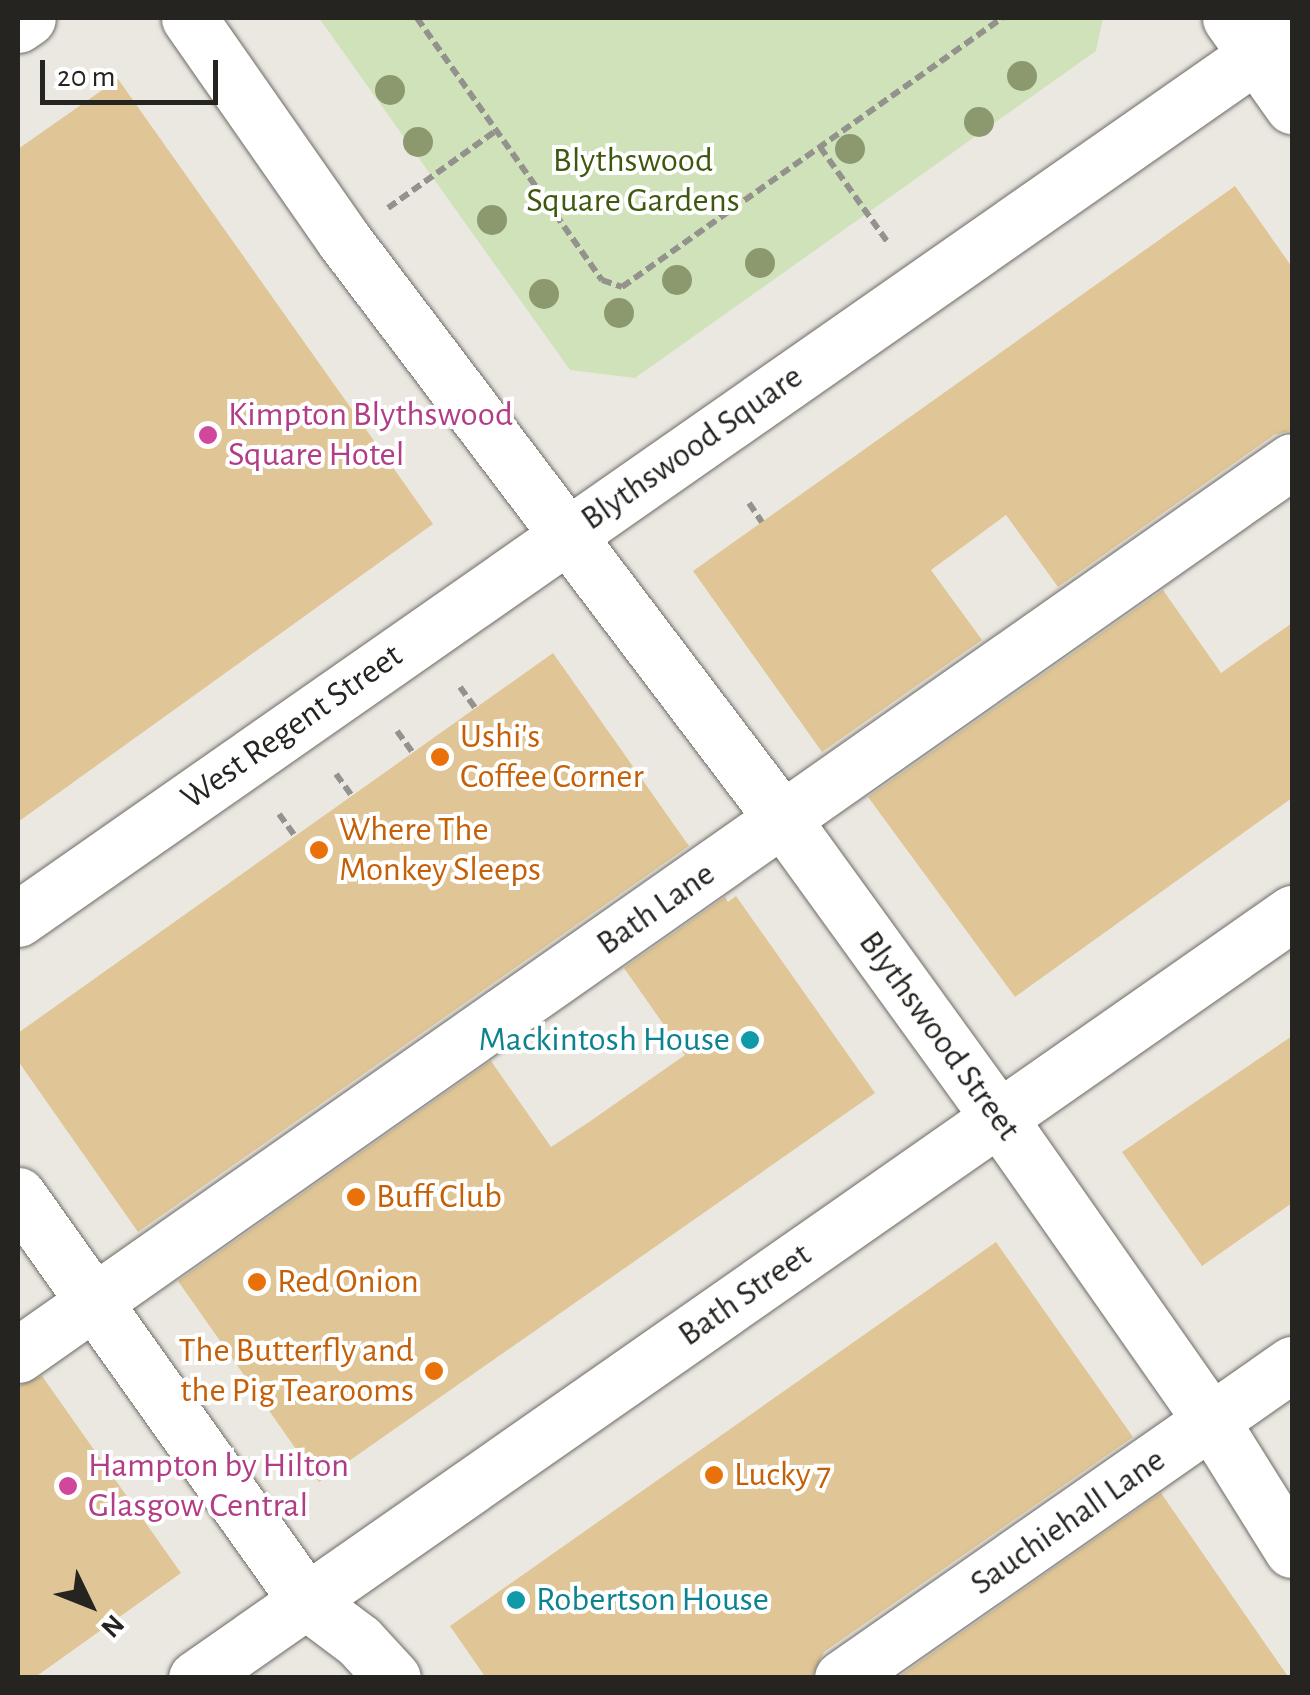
<!DOCTYPE html>
<style>
body{margin:0}
#map{position:relative;width:1310px;height:1695px;overflow:hidden;background:#ebe8e2;font-family:"Alegreya Sans",sans-serif}
div>[style]{position:absolute}
.green>*{inset:0;background:#d0e2ba}
.building>*{inset:0;background:#e0c696}
.path>*{height:6px;margin-top:-3px;transform-origin:0;background:repeating-linear-gradient(90deg,#94928d 0 10px,transparent 0 15px)}
.roads{filter:drop-shadow(0 0 2px #6e6b65) drop-shadow(0 0 2px #6e6b65)}
.minor>*{height:55px;margin:-27.5px;padding:0 27.5px;transform-origin:27.5px;border-radius:27.5px;background:#fff}
.trees>*{width:30px;height:30px;margin:-15px;border-radius:50%;background:#8c996e}
.dots>*{width:28px;height:28px;translate:-50% -50%;box-sizing:border-box;border:5px solid #fff;border-radius:50%}
span{translate:-50% -50%;white-space:nowrap;text-align:center;line-height:1.15;-webkit-text-stroke:8px #fff;paint-order:stroke}
.park-label{font-size:35px;color:#3f5810}
.hotel-label{font-size:35px;color:#b23c85}
.left{translate:0 -50%;text-align:left}
.street-label{font-size:35px;color:#252421}
.food-label{font-size:35px;color:#c56008}
.right{translate:-100% -50%;text-align:right}
.culture-label{font-size:35px;color:#0d838f}
.frame{position:absolute;inset:0;border:20px solid #252421;pointer-events:none}
.north{position:absolute;left:40px;top:1555px;width:100px;height:100px;-webkit-text-stroke:8px #fff;paint-order:stroke;rotate:133deg;font-size:28px;font-weight:700;line-height:40px;text-align:center;color:#252421}
.north::after{content:'';display:block;margin:auto;width:35px;height:45px;background:#252421;clip-path:polygon(50% 0,100% 100%,50% 72%,0 100%)}
.scale{position:absolute;left:40px;top:60px;width:178px;height:45px;box-sizing:border-box;border:5px solid #252421;border-top:0;padding-left:12px;font-size:30px;line-height:35px;white-space:nowrap;color:#252421;-webkit-text-stroke:8px #fff;paint-order:stroke}
</style>
<div id="map">
<div class="green">
<i style="clip-path:polygon(319px 18px,1103px 18px,1096px 51px,635px 378px,570px 370px)"></i>
</div>
<div class="building">
<i style="clip-path:polygon(118px 79px,433px 524px,18px 822px,18px 149px)"></i>
<i style="clip-path:polygon(1235px 186px,1292px 267px,1292px 430px,1274px 435px,1058px 587px,1006px 515px,931px 570px,982px 640px,822px 752px,693px 571px)"></i>
<i style="clip-path:polygon(1163px 590px,1221px 673px,1292px 623px,1292px 798px,1015px 997px,868px 797px)"></i>
<i style="clip-path:polygon(553px 653px,689px 846px,138px 1232px,18px 1061px,18px 1033px)"></i>
<i style="clip-path:polygon(736px 896px,875px 1093px,319px 1482px,178px 1281px,491px 1061px,551px 1147px,589px 1122px,685px 1055px,624px 968px,725px 897px,728px 902px)"></i>
<i style="clip-path:polygon(1292px 1036px,1292px 1203px,1202px 1266px,1122px 1152px)"></i>
<i style="clip-path:polygon(996px 1242px,1133px 1437px,824px 1652px,811px 1678px,486px 1678px,450px 1626px)"></i>
<i style="clip-path:polygon(42px 1376px,181px 1573px,34px 1678px,18px 1678px,18px 1386px)"></i>
<i style="clip-path:polygon(1161px 1493px,1289px 1678px,897px 1678px)"></i>
</div>
<div class="path">
<i style="left:417px;top:18px;width:321px;rotate:54.8deg"></i>
<i style="left:602px;top:280px;width:21px;rotate:19deg"></i>
<i style="left:622px;top:287px;width:466px;rotate:-35.3deg"></i>
<i style="left:820px;top:147px;width:119px;rotate:54.6deg"></i>
<i style="left:388px;top:208px;width:134px;rotate:-35.6deg"></i>
<i style="left:749px;top:503px;width:23px;rotate:56deg"></i>
<i style="left:460px;top:687px;width:26px;rotate:54deg"></i>
<i style="left:397px;top:731px;width:26px;rotate:54deg"></i>
<i style="left:336px;top:774px;width:26px;rotate:54deg"></i>
<i style="left:279px;top:814px;width:26px;rotate:54deg"></i>
</div>
<div class="roads">
<div class="minor">
<i style="left:189px;top:18px;width:269px;rotate:55.1deg"></i>
<i style="left:343px;top:239px;width:730px;rotate:52.85deg"></i>
<i style="left:784px;top:821px;width:367px;rotate:54.1deg"></i>
<i style="left:999px;top:1118px;width:371px;rotate:55deg"></i>
<i style="left:1212px;top:1422px;width:151px;rotate:58deg"></i>
<i style="left:1230px;top:18px;width:108px;rotate:54.8deg"></i>
<i style="left:18px;top:25px;width:12px;rotate:-35deg"></i>
<i style="left:18px;top:919px;width:1554px;rotate:-34.91deg"></i>
<i style="left:18px;top:1195px;width:499px;rotate:54.6deg"></i>
<i style="left:307px;top:1602px;width:65px;rotate:36.9deg"></i>
<i style="left:359px;top:1641px;width:50px;rotate:47.4deg"></i>
<i style="left:18px;top:1355px;width:1556px;rotate:-35.06deg"></i>
<i style="left:196px;top:1678px;width:1337px;rotate:-34.91deg"></i>
<i style="left:842px;top:1678px;width:549px;rotate:-34.91deg"></i>
</div>
</div>
<div class="trees">
<i style="left:1022px;top:76px"></i>
<i style="left:390px;top:90px"></i>
<i style="left:979px;top:122px"></i>
<i style="left:418px;top:142px"></i>
<i style="left:850px;top:149px"></i>
<i style="left:492px;top:220px"></i>
<i style="left:760px;top:263px"></i>
<i style="left:677px;top:280px"></i>
<i style="left:544px;top:294px"></i>
<i style="left:619px;top:313px"></i>
</div>
<div class="dots">
<i style="left:208px;top:435px;background:#d1479c"></i>
<i style="left:440px;top:757px;background:#e8710a"></i>
<i style="left:319px;top:850px;background:#e8710a"></i>
<i style="left:750px;top:1040px;background:#0f9aa8"></i>
<i style="left:356px;top:1197px;background:#e8710a"></i>
<i style="left:257px;top:1282px;background:#e8710a"></i>
<i style="left:434px;top:1371px;background:#e8710a"></i>
<i style="left:714px;top:1475px;background:#e8710a"></i>
<i style="left:68px;top:1486px;background:#d1479c"></i>
<i style="left:516px;top:1600px;background:#0f9aa8"></i>
</div>
<div class="park-label">
<span style="left:633px;top:181px">Blythswood<br>Square Gardens</span>
</div>
<div class="hotel-label">
<span class="left" style="left:228px;top:435px">Kimpton Blythswood<br>Square Hotel</span>
<span class="left" style="left:88px;top:1486px">Hampton by Hilton<br>Glasgow Central</span>
</div>
<div class="street-label">
<span style="left:692px;top:448px;rotate:-35deg">Blythswood Square</span>
<span style="left:292px;top:727px;rotate:-35deg">West Regent Street</span>
<span style="left:656px;top:909px;rotate:-35deg">Bath Lane</span>
<span style="left:939px;top:1036px;rotate:54deg">Blythswood Street</span>
<span style="left:745px;top:1295px;rotate:-35deg">Bath Street</span>
<span style="left:1068px;top:1522px;rotate:-35deg">Sauchiehall Lane</span>
</div>
<div class="food-label">
<span class="left" style="left:460px;top:757px">Ushi's<br>Coffee Corner</span>
<span class="left" style="left:339px;top:850px">Where The<br>Monkey Sleeps</span>
<span class="left" style="left:376px;top:1197px">Buff Club</span>
<span class="left" style="left:277px;top:1282px">Red Onion</span>
<span class="right" style="left:414px;top:1371px">The Butterfly and<br>the Pig Tearooms</span>
<span class="left" style="left:734px;top:1475px">Lucky 7</span>
</div>
<div class="culture-label">
<span class="right" style="left:730px;top:1040px">Mackintosh House</span>
<span class="left" style="left:536px;top:1600px">Robertson House</span>
</div>
<div class="frame"></div>
<div class="north">N</div>
<div class="scale">20 m</div>
</div>
